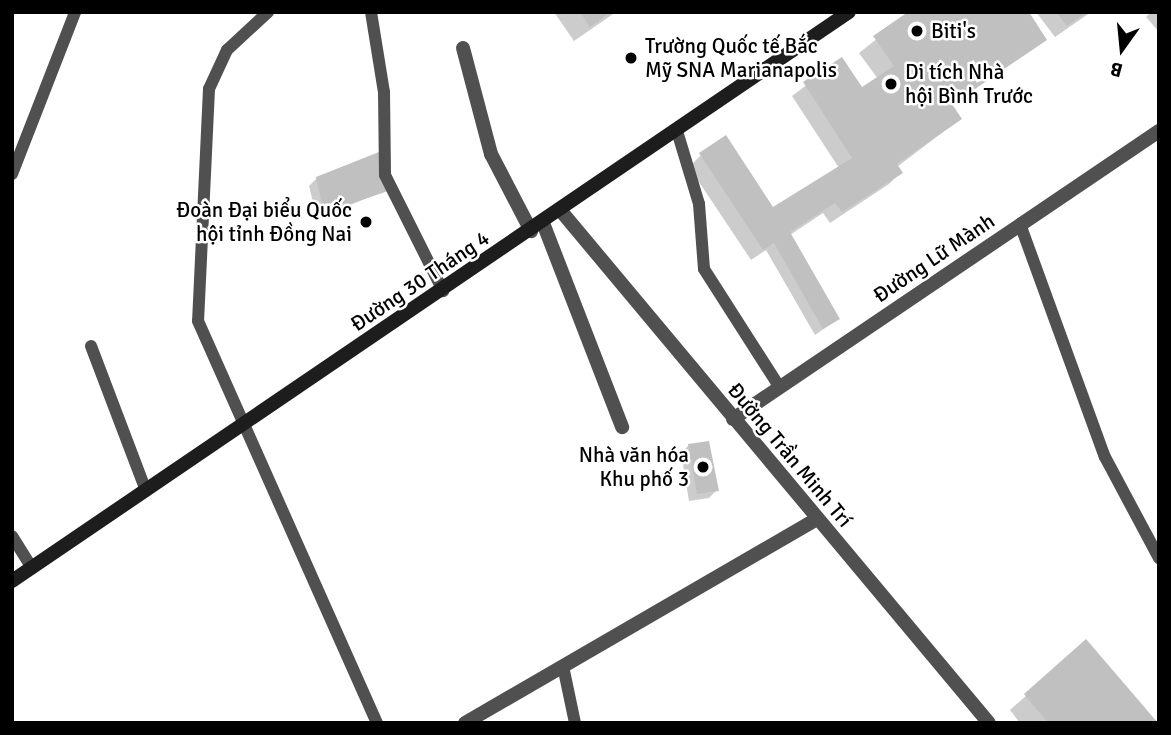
<!DOCTYPE html>
<meta charset="utf-8">
<style>
body{margin:0}
#map{position:relative;width:1171px;height:735px;overflow:hidden;background:#fff;font-family:Signika,sans-serif}
div>[style]{position:absolute}
.shadow>*{inset:0;background:#0003}
.building>*{inset:0;background:#c0c0c0}
.service>*{height:12px;margin:-6px;padding:0 6px;transform-origin:6px;border-radius:6px;background:#505050}
.minor>*{height:14px;margin:-7px;padding:0 7px;transform-origin:7px;border-radius:7px;background:#505050}
.tertiary>*{height:14px;margin:-7px;padding:0 7px;transform-origin:7px;border-radius:7px;background:#505050}
.secondary>*{height:14px;margin:-7px;padding:0 7px;transform-origin:7px;border-radius:7px;background:#1d1d1d}
.dots>*{width:19px;height:19px;translate:-50% -50%;box-sizing:border-box;border:4px solid #fff;border-radius:50%}
span{translate:-50% -50%;white-space:nowrap;text-align:center;line-height:1.15;-webkit-text-stroke:5px #fff;paint-order:stroke}
.poi-label{font-size:21px;color:#000}
.left{translate:0 -50%;text-align:left}
.right{translate:-100% -50%;text-align:right}
.street-label{font-size:21px;color:#000}
.frame{position:absolute;inset:0;border:14px solid #000;pointer-events:none}
.north{position:absolute;left:1087px;top:14px;width:70px;height:70px;-webkit-text-stroke:5px #fff;paint-order:stroke;rotate:195deg;font-size:19px;font-weight:700;line-height:28px;text-align:center;color:#000}
.north::after{content:'';display:block;margin:auto;width:24px;height:32px;background:#000;clip-path:polygon(50% 0,100% 100%,50% 72%,0 100%)}
</style>
<div id="map">
<div class="shadow">
<i style="clip-path:polygon(554px 12px,616px 12px,574px 41px)"></i>
<i style="clip-path:polygon(911px 12px,1045px 40px,951px 106px,960px 119px,897px 167px,901px 172px,889px 184px,830px 223px,823px 213px,790px 235px,838px 319px,815px 335px,766px 250px,751px 260px,689px 167px,701px 155px,773px 209px,839px 168px,792px 96px,829px 68px,862px 90px,878px 79px,859px 53px)"></i>
<i style="clip-path:polygon(1036px 12px,1091px 12px,1055px 37px)"></i>
<i style="clip-path:polygon(1151px 12px,1159px 12px,1159px 32px,1146px 17px)"></i>
<i style="clip-path:polygon(317px 178px,386px 190px,317px 219px,309px 186px)"></i>
<i style="clip-path:polygon(689px 445px,717px 490px,709px 498px,689px 501px,681px 453px)"></i>
<i style="clip-path:polygon(1086px 642px,1155px 723px,1020px 723px,1010px 710px)"></i>
</div>
<div class="building">
<i style="clip-path:polygon(580px 12px,611px 12px,590px 27px)"></i>
<i style="clip-path:polygon(908px 12px,1029px 12px,1047px 40px,952px 104px,962px 119px,897px 164px,903px 173px,842px 212px,835px 203px,790px 232px,840px 319px,823px 329px,774px 243px,763px 250px,699px 153px,726px 135px,773px 207px,852px 158px,803px 82px,842px 57px,862px 87px,894px 66px,873px 36px)"></i>
<i style="clip-path:polygon(1056px 12px,1088px 12px,1067px 26px)"></i>
<i style="clip-path:polygon(379px 152px,388px 191px,324px 213px,316px 177px)"></i>
<i style="clip-path:polygon(709px 441px,719px 491px,697px 494px,688px 444px)"></i>
<i style="clip-path:polygon(1086px 639px,1158px 723px,1048px 723px,1024px 694px)"></i>
</div>
<div class="service">
<i style="left:268px;top:12px;width:56px;rotate:137.2deg"></i>
<i style="left:227px;top:50px;width:43px;rotate:114.8deg"></i>
<i style="left:209px;top:89px;width:232px;rotate:92.7deg"></i>
<i style="left:198px;top:321px;width:440px;rotate:66deg"></i>
<i style="left:371px;top:12px;width:81px;rotate:80.8deg"></i>
<i style="left:384px;top:92px;width:83px;rotate:89.3deg"></i>
<i style="left:385px;top:175px;width:130px;rotate:63.4deg"></i>
<i style="left:677px;top:131px;width:76px;rotate:73.2deg"></i>
<i style="left:699px;top:204px;width:65px;rotate:85.6deg"></i>
<i style="left:704px;top:269px;width:141px;rotate:57.4deg"></i>
<i style="left:12px;top:174px;width:174px;rotate:-68.7deg"></i>
<i style="left:1020px;top:224px;width:248px;rotate:70deg"></i>
<i style="left:1105px;top:457px;width:115px;rotate:61.9deg"></i>
<i style="left:91px;top:346px;width:155px;rotate:69.2deg"></i>
<i style="left:12px;top:536px;width:38px;rotate:58deg"></i>
<i style="left:563px;top:666px;width:58px;rotate:78.1deg"></i>
</div>
<div class="minor">
<i style="left:463px;top:48px;width:110px;rotate:75.2deg"></i>
<i style="left:491px;top:154px;width:87px;rotate:62.5deg"></i>
<i style="left:543px;top:223px;width:219px;rotate:68.8deg"></i>
<i style="left:733px;top:419px;width:514px;rotate:-34.06deg"></i>
<i style="left:465px;top:723px;width:405px;rotate:-30.1deg"></i>
</div>
<div class="tertiary">
<i style="left:561px;top:211px;width:667px;rotate:50.11deg"></i>
</div>
<div class="secondary">
<i style="left:12px;top:581px;width:1012px;rotate:-34.21deg"></i>
</div>
<div class="dots">
<i style="left:917px;top:31px;background:#000"></i>
<i style="left:631px;top:58px;background:#000"></i>
<i style="left:891px;top:84px;background:#000"></i>
<i style="left:366px;top:222px;background:#000"></i>
<i style="left:703px;top:467px;background:#000"></i>
</div>
<div class="poi-label">
<span class="left" style="left:931px;top:31px">Biti's</span>
<span class="left" style="left:645px;top:58px">Trường Quốc tế Bắc<br>Mỹ SNA Marianapolis</span>
<span class="left" style="left:905px;top:84px">Di tích Nhà<br>hội Bình Trước</span>
<span class="right" style="left:352px;top:222px">Đoàn Đại biểu Quốc<br>hội tỉnh Đồng Nai</span>
<span class="right" style="left:689px;top:467px">Nhà văn hóa<br>Khu phố 3</span>
</div>
<div class="street-label">
<span style="left:934px;top:258px;rotate:-34deg">Đường Lữ Mành</span>
<span style="left:420px;top:281px;rotate:-34deg">Đường 30 Tháng 4</span>
<span style="left:790px;top:455px;rotate:50deg">Đường Trần Minh Trí</span>
</div>
<div class="frame"></div>
<div class="north">B</div>
</div>
